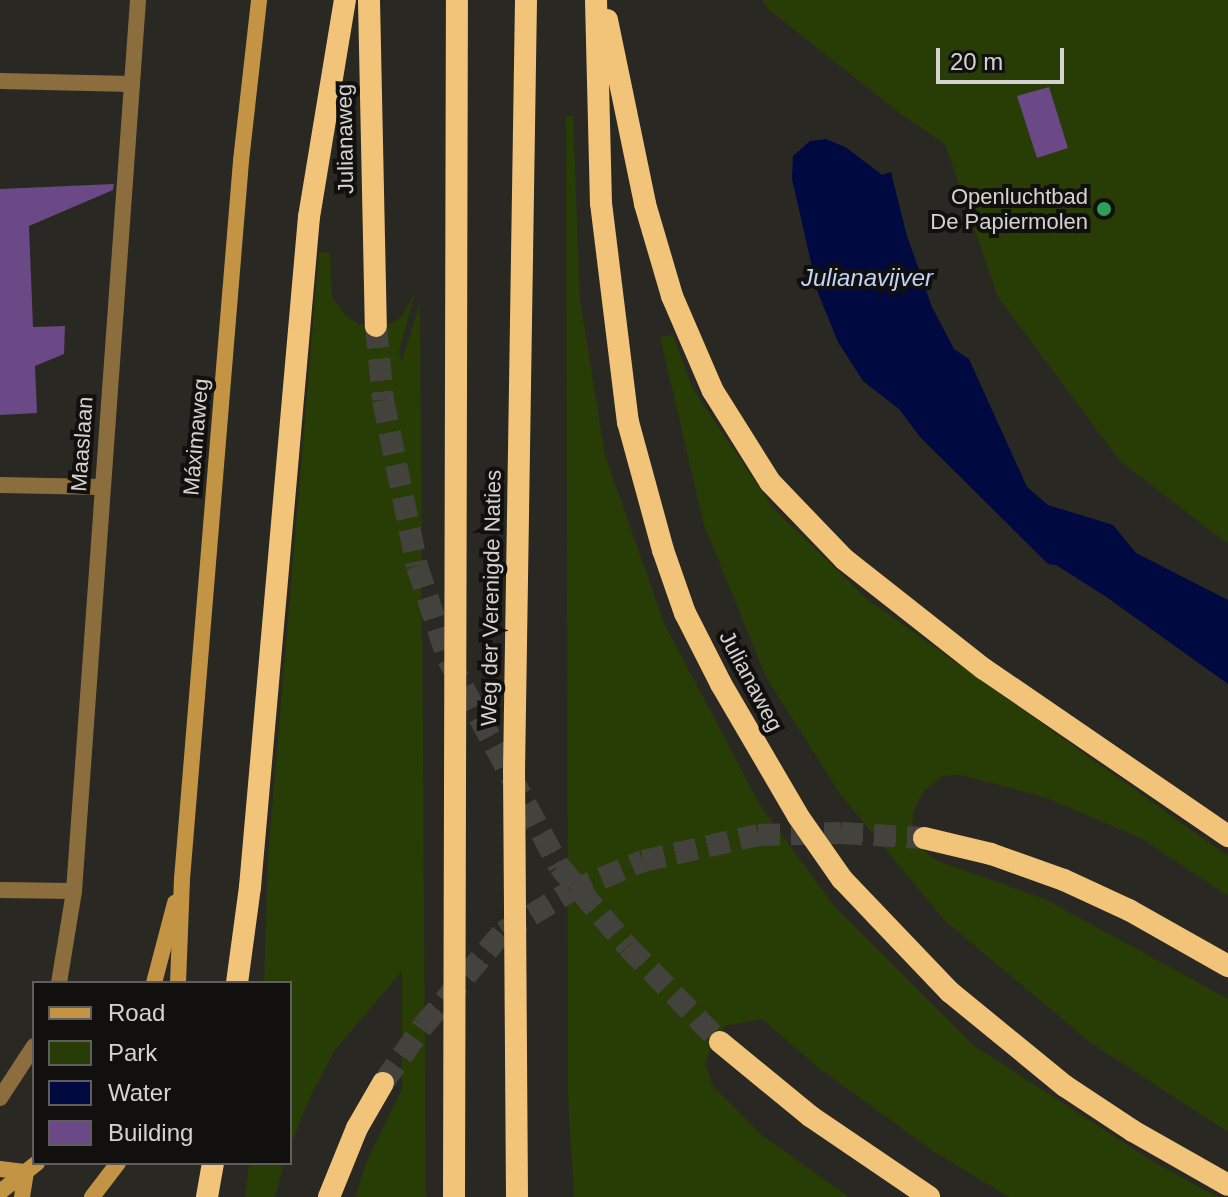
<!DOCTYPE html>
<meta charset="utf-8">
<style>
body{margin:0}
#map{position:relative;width:1228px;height:1197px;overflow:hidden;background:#292822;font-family:Helvetica,sans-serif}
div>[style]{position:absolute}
.green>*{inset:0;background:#283c05}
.water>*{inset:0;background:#000940}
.building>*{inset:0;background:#6b4886}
.trunk-tunnel>*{height:22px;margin-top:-11px;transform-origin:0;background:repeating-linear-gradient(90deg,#43423c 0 22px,transparent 0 33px)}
.minor>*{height:16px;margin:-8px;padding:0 8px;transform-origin:8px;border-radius:8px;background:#8b6d3e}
.secondary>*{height:16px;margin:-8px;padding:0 8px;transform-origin:8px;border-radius:8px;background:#c49445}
.trunk>*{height:22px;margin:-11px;padding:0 11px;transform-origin:11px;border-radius:11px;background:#f2c47a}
.dots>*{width:22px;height:22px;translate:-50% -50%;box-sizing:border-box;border:4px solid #11100e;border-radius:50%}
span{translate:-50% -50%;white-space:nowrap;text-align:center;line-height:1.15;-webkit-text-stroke:8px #11100e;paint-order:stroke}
.street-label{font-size:22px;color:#d4d3d0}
.poi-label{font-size:22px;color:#d4d3d0}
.right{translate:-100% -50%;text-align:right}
.water-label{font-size:24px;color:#c2d4f8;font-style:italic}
.legend{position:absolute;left:32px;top:981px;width:260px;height:184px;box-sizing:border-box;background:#11100e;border:2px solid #5f5e5c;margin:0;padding:10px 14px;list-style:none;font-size:24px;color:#d4d3d0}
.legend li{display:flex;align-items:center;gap:16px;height:40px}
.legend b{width:40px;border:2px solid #5f5e5c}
.scale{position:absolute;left:936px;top:48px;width:128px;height:36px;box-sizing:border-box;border:4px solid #d4d3d0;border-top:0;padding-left:10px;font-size:24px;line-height:28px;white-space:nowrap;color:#d4d3d0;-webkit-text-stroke:6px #11100e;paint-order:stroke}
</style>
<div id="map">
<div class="green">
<i style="clip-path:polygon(762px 0,1228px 0,1228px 544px,1120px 461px,998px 297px,945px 144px,901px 114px,769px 10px)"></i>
<i style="clip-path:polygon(566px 116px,573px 116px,580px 300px,605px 455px,664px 623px,760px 805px,834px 906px,973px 1045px,1154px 1162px,1218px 1197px,1009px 1197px,936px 1153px,820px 1069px,762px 1019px,725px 1026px,712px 1044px,706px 1063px,712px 1085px,759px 1133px,849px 1197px,574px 1197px,568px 1097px)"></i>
<i style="clip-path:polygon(319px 252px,330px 253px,332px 297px,347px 317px,359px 324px,382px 328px,402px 317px,415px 293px,399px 352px,402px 361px,420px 303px,426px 1197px,355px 1197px,367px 1160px,402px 1089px,402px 971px,335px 1050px,312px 1093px,290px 1146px,290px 983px,264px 983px,268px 856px)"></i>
<i style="clip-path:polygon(673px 335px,693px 389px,774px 509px,867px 599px,1228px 856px,1228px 896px,1142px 839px,1047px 798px,961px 775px,942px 776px,923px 792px,914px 810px,912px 828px,919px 847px,938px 861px,1045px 899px,1228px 999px,1228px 1132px,1091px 1043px,945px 921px,840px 794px,766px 677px,704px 525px,660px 337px)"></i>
<i style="clip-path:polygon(249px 1163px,284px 1163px,275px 1197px,245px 1197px)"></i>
</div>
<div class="water">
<i style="clip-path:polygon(826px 139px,847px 148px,882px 175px,891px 172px,907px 236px,932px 307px,954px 349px,969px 359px,1027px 487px,1048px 505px,1113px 525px,1136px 553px,1228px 600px,1228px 684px,1105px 596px,1056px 565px,1048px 564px,920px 437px,899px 409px,863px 381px,838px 342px,818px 293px,792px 179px,793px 156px,810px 141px)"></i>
</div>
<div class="building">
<i style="clip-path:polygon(1049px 87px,1068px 148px,1037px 158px,1017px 96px)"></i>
<i style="clip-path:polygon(114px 184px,113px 190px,29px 226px,33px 327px,65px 326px,64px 354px,35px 366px,37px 413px,0 415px,0 189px)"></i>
</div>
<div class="trunk-tunnel">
<i style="left:376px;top:326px;width:74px;rotate:84.6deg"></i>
<i style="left:383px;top:400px;width:169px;rotate:78.4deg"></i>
<i style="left:417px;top:566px;width:98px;rotate:71.6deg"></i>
<i style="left:448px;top:659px;width:235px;rotate:61.8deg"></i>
<i style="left:559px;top:866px;width:106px;rotate:49.6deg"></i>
<i style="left:628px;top:947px;width:132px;rotate:45.9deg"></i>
<i style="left:383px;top:1083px;width:70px;rotate:-54.9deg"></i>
<i style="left:423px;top:1026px;width:123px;rotate:-49.6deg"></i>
<i style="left:503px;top:932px;width:79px;rotate:-31.1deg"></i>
<i style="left:571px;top:891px;width:78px;rotate:-22.6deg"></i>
<i style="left:643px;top:861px;width:118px;rotate:-12.7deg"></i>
<i style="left:758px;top:835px;width:83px;rotate:-1.4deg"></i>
<i style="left:841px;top:833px;width:83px;rotate:3.4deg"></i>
</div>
<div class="minor">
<i style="left:0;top:81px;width:132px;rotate:1.3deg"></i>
<i style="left:0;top:485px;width:100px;rotate:1.1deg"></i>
<i style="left:0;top:890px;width:74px;rotate:0.8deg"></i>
<i style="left:59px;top:983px;width:93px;rotate:-80.7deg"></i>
<i style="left:74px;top:891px;width:893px;rotate:-85.89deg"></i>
<i style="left:0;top:1098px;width:62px;rotate:-56.8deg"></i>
</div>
<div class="secondary">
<i style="left:154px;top:983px;width:83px;rotate:-75.3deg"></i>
<i style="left:178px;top:983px;width:104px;rotate:-87.8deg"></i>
<i style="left:182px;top:879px;width:720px;rotate:-85.3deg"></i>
<i style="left:241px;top:161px;width:162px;rotate:-83.6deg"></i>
<i style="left:0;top:1169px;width:26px;rotate:7deg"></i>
<i style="left:0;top:1192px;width:47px;rotate:-38.1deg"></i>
<i style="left:22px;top:1197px;width:25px;rotate:-81deg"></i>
<i style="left:92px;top:1197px;width:43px;rotate:-52.6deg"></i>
</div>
<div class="trunk">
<i style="left:369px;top:0;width:326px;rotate:88.8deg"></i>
<i style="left:596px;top:0;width:203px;rotate:88.6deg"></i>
<i style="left:601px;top:203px;width:221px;rotate:83deg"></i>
<i style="left:628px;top:422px;width:133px;rotate:74.7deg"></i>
<i style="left:663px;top:550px;width:67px;rotate:70.8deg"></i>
<i style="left:685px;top:613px;width:80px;rotate:63.1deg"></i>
<i style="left:721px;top:684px;width:153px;rotate:59.7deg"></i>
<i style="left:798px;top:816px;width:77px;rotate:55.1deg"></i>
<i style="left:842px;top:879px;width:156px;rotate:46.3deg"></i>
<i style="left:950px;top:992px;width:149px;rotate:39.3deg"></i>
<i style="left:1065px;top:1086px;width:82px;rotate:33.5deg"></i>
<i style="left:1133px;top:1131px;width:109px;rotate:29.6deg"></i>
<i style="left:607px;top:20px;width:188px;rotate:78.3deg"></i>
<i style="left:645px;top:204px;width:96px;rotate:73.6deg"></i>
<i style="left:672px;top:296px;width:103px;rotate:66.7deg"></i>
<i style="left:713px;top:391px;width:107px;rotate:57.9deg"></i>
<i style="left:770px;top:482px;width:107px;rotate:46.1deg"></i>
<i style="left:844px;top:559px;width:178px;rotate:38.2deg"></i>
<i style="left:984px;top:669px;width:296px;rotate:34.4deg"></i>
<i style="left:924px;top:838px;width:69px;rotate:13.4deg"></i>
<i style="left:991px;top:854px;width:77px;rotate:19.6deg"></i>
<i style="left:1064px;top:880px;width:72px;rotate:24.8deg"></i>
<i style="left:1129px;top:910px;width:114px;rotate:29.5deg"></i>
<i style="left:237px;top:983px;width:97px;rotate:-82.3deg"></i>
<i style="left:250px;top:887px;width:673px;rotate:-84.97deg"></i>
<i style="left:309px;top:217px;width:220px;rotate:-80.6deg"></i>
<i style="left:720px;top:1042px;width:117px;rotate:39.4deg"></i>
<i style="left:810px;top:1116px;width:144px;rotate:34.2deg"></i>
<i style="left:207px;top:1197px;width:35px;rotate:-80deg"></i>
<i style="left:329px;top:1197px;width:74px;rotate:-67.9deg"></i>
<i style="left:357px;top:1128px;width:52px;rotate:-60deg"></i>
<i style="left:454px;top:1197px;width:1197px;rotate:-89.86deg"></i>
<i style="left:517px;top:1197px;width:425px;rotate:-90.4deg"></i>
<i style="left:514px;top:772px;width:772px;rotate:-89.11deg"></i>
</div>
<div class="dots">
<i style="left:1104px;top:209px;background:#2e9e5b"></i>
</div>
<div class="street-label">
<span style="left:345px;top:139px;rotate:-91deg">Julianaweg</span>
<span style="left:196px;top:437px;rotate:-85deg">Máximaweg</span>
<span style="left:82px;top:444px;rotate:-86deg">Maaslaan</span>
<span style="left:491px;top:598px;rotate:-89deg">Weg der Verenigde Naties</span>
<span style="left:751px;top:681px;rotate:62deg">Julianaweg</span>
</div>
<div class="poi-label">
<span class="right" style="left:1088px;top:209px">Openluchtbad<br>De Papiermolen</span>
</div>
<div class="water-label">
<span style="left:867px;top:278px">Julianavijver</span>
</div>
<ul class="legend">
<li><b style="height:10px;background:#c49445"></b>Road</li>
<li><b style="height:22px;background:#283c05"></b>Park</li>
<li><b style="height:22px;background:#000940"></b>Water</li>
<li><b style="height:22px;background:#6b4886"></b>Building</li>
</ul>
<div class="scale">20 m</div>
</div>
